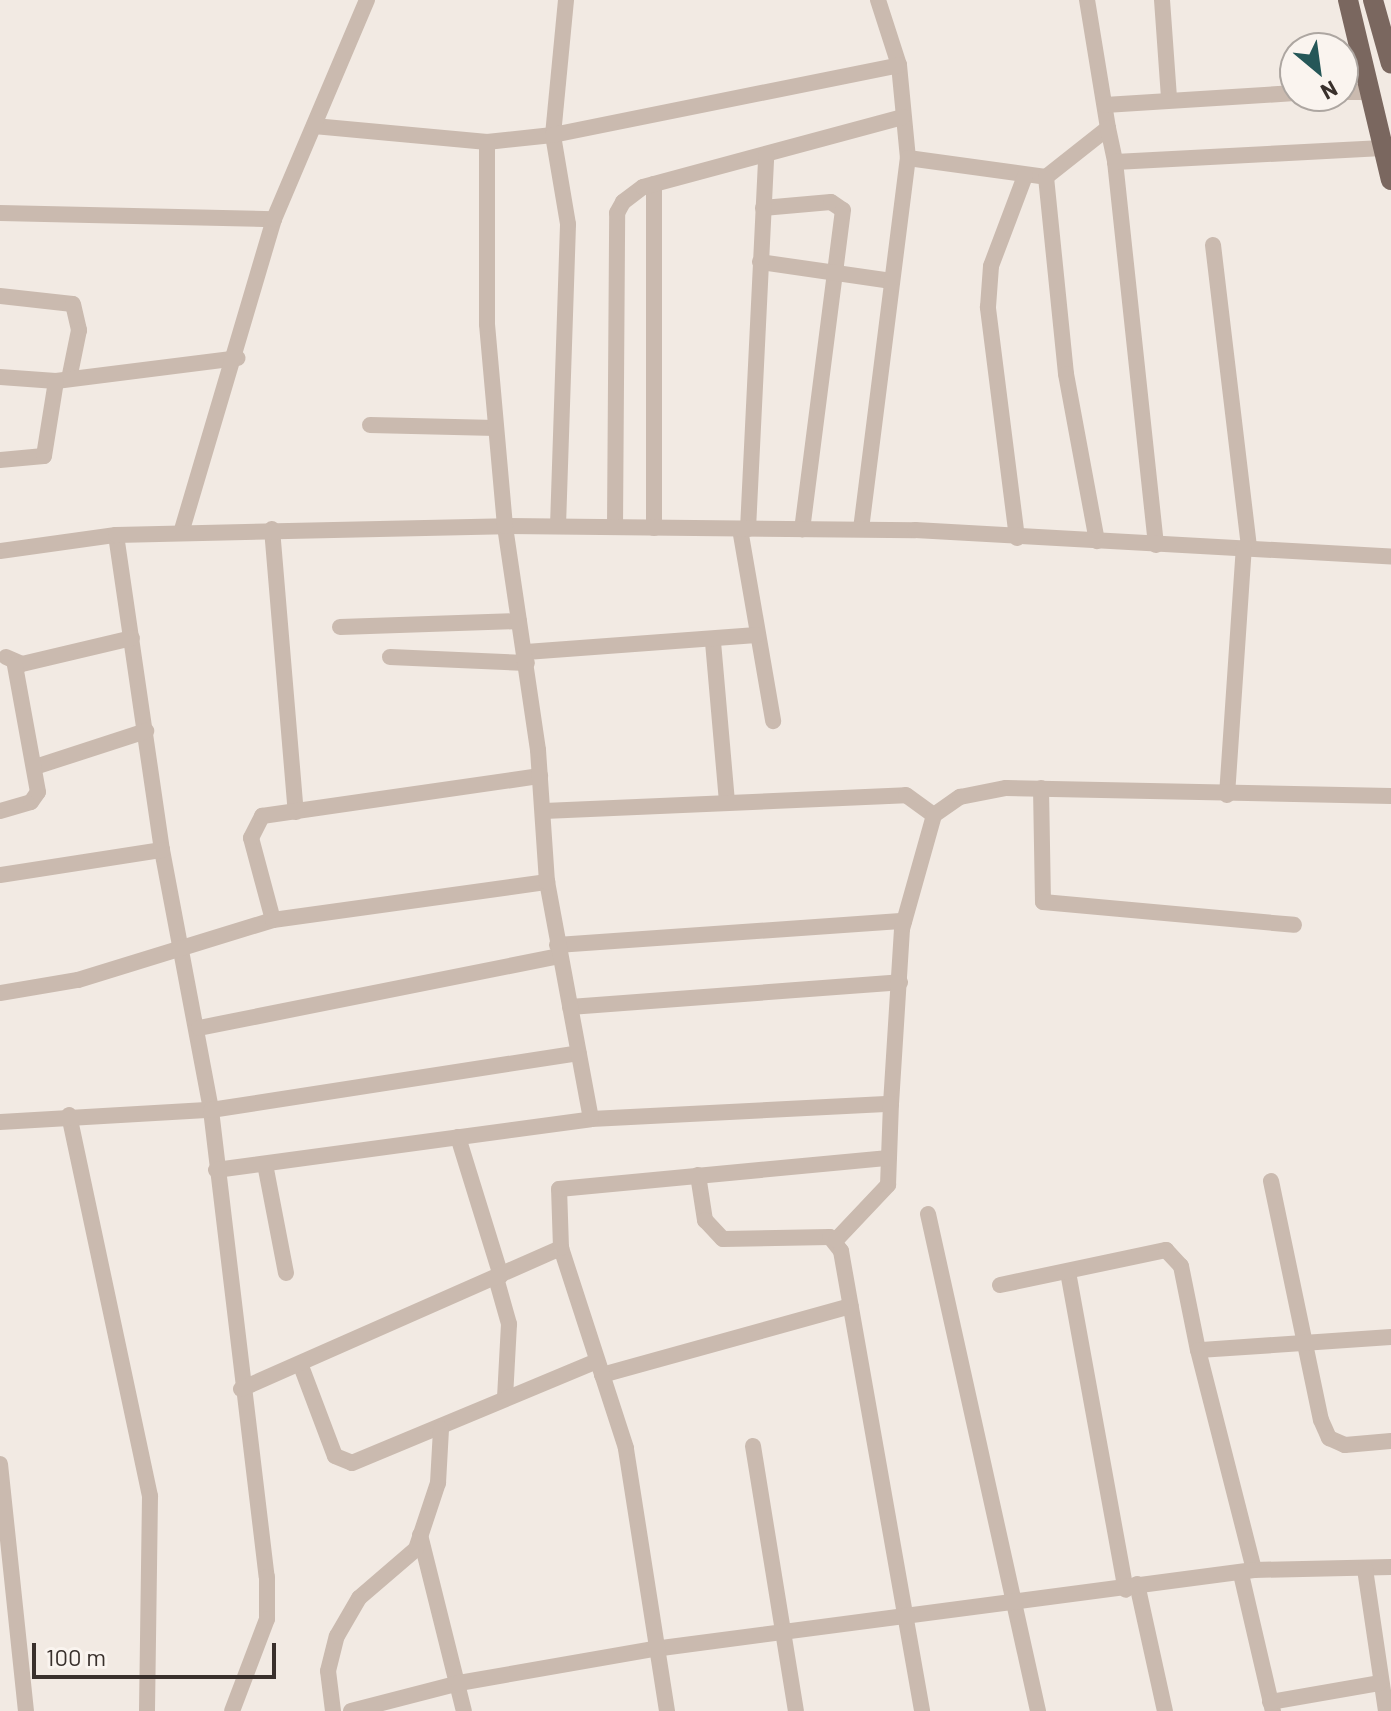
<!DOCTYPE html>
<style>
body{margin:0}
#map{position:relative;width:1391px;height:1711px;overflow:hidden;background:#f2eae3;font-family:Barlow,sans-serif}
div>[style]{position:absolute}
.minor>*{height:16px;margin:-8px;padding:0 8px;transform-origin:8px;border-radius:8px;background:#cabaaf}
.major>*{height:20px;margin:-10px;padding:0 10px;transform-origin:10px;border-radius:10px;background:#7a675f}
span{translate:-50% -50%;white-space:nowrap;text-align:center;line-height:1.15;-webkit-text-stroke:6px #faf4ef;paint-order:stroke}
.north{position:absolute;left:1279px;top:32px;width:80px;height:80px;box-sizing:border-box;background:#faf4ef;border:2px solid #ada6a1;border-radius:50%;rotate:151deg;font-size:22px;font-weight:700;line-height:32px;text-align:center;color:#39302c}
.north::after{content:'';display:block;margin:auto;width:28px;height:36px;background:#255758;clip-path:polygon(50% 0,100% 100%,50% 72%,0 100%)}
.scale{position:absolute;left:32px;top:1643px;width:244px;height:36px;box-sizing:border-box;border:4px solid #39302c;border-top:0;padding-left:10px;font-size:24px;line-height:28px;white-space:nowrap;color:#39302c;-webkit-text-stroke:6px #faf4ef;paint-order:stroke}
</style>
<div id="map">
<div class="minor">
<i style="left:878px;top:0;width:68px;rotate:72.1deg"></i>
<i style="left:899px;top:65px;width:93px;rotate:84.5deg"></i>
<i style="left:908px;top:158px;width:139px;rotate:7.8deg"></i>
<i style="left:1046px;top:177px;width:79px;rotate:-38.3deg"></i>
<i style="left:1108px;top:128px;width:130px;rotate:-99.3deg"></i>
<i style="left:1162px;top:0;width:97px;rotate:85.9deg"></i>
<i style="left:1343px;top:92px;width:28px"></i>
<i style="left:1105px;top:105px;width:190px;rotate:-3.6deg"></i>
<i style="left:314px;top:126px;width:174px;rotate:5.3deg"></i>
<i style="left:487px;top:142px;width:66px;rotate:-6.1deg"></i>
<i style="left:553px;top:135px;width:136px;rotate:-84.5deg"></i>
<i style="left:1108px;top:128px;width:35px;rotate:78deg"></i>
<i style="left:1046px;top:177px;width:198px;rotate:84.2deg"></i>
<i style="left:1066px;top:374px;width:170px;rotate:79.5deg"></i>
<i style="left:654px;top:184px;width:344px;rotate:90deg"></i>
<i style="left:763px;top:208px;width:68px;rotate:-5deg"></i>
<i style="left:831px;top:202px;width:14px;rotate:34deg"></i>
<i style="left:843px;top:210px;width:322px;rotate:97.3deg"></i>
<i style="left:0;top:213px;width:274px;rotate:1.3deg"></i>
<i style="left:1213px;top:245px;width:304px;rotate:83.2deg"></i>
<i style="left:760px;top:262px;width:133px;rotate:8.2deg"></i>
<i style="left:0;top:296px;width:73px;rotate:6.3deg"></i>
<i style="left:73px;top:304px;width:27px;rotate:77deg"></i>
<i style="left:79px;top:330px;width:50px;rotate:101.5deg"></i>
<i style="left:0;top:377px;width:56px;rotate:4.1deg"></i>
<i style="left:56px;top:381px;width:183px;rotate:-7.2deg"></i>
<i style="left:370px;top:425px;width:126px;rotate:1.4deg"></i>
<i style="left:0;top:460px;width:44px;rotate:-5.2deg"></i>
<i style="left:44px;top:456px;width:76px;rotate:-80.9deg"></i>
<i style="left:558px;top:526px;width:302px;rotate:-88.1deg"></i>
<i style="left:568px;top:224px;width:90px;rotate:-99.6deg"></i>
<i style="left:553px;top:135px;width:353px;rotate:-11.4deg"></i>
<i style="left:615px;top:527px;width:314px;rotate:-89.6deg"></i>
<i style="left:617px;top:213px;width:13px;rotate:-61deg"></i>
<i style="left:623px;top:202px;width:25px;rotate:-37deg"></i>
<i style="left:643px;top:187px;width:269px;rotate:-15.1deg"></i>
<i style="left:272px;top:529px;width:284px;rotate:85.2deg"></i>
<i style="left:740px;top:529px;width:195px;rotate:80.2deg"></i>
<i style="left:748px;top:529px;width:374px;rotate:-87.2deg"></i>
<i style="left:861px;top:529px;width:374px;rotate:-82.8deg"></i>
<i style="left:181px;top:533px;width:327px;rotate:-73.5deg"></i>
<i style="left:274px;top:219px;width:238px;rotate:-67deg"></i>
<i style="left:116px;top:535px;width:318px;rotate:81.7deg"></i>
<i style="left:162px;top:850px;width:265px;rotate:79.3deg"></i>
<i style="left:211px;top:1110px;width:470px;rotate:83.2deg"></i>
<i style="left:267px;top:1577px;width:42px;rotate:90deg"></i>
<i style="left:267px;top:1619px;width:98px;rotate:110.8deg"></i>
<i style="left:1017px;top:538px;width:233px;rotate:-97.2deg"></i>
<i style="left:988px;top:307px;width:41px;rotate:-85.8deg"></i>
<i style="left:991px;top:266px;width:96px;rotate:-69.3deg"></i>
<i style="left:1156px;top:545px;width:385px;rotate:-96.1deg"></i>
<i style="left:1115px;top:162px;width:268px;rotate:-3deg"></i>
<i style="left:0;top:551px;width:117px;rotate:-7.9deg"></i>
<i style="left:116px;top:535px;width:389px;rotate:-1.3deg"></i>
<i style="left:505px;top:526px;width:410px;rotate:0.6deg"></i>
<i style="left:915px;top:530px;width:477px;rotate:3.2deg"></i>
<i style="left:340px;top:627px;width:179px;rotate:-1.9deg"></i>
<i style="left:713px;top:642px;width:161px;rotate:85deg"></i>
<i style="left:526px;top:652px;width:231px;rotate:-4.2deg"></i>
<i style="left:6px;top:657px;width:17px;rotate:24deg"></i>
<i style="left:22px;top:664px;width:113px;rotate:-13.3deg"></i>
<i style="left:390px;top:657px;width:137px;rotate:2.5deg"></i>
<i style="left:35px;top:767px;width:117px;rotate:-18deg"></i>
<i style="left:1041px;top:788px;width:114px;rotate:89deg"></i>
<i style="left:1043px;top:902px;width:252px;rotate:5.2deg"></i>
<i style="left:1227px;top:795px;width:248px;rotate:-86.1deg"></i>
<i style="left:0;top:811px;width:32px;rotate:-16deg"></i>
<i style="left:31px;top:802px;width:12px;rotate:-55deg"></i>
<i style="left:38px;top:792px;width:129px;rotate:-100.3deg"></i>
<i style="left:544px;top:811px;width:362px;rotate:-2.5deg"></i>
<i style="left:906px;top:795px;width:34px;rotate:36deg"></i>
<i style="left:934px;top:815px;width:32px;rotate:-35deg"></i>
<i style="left:960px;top:797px;width:47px;rotate:-11.1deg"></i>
<i style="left:1006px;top:788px;width:385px;rotate:1.2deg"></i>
<i style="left:0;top:875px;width:164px;rotate:-8.8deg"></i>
<i style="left:273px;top:920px;width:85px;rotate:-105deg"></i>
<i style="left:251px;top:838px;width:25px;rotate:-63deg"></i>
<i style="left:262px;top:816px;width:281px;rotate:-8.2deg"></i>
<i style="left:557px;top:945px;width:348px;rotate:-4deg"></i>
<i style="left:0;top:993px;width:79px;rotate:-9.5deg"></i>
<i style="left:78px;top:980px;width:204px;rotate:-17.1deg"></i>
<i style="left:273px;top:920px;width:277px;rotate:-7.9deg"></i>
<i style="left:570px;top:1007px;width:331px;rotate:-4.3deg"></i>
<i style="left:199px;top:1028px;width:368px;rotate:-11.3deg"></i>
<i style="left:69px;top:1115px;width:390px;rotate:78deg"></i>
<i style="left:150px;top:1496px;width:215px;rotate:90.8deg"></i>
<i style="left:591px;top:1119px;width:300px;rotate:-2.9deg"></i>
<i style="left:891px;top:1104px;width:175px;rotate:-86.4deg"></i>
<i style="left:902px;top:929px;width:118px;rotate:-74.3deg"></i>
<i style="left:0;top:1122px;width:211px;rotate:-3.3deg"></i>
<i style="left:211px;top:1110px;width:372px;rotate:-8.8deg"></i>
<i style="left:458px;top:1137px;width:145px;rotate:72.8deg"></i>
<i style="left:265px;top:1164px;width:111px;rotate:79.1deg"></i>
<i style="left:216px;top:1170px;width:378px;rotate:-7.7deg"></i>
<i style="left:591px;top:1119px;width:241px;rotate:-100.5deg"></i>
<i style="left:547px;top:882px;width:132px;rotate:-93.9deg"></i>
<i style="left:538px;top:750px;width:226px;rotate:-98.4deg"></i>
<i style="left:505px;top:526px;width:203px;rotate:-95.1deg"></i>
<i style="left:487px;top:324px;width:182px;rotate:-90deg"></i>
<i style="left:698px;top:1175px;width:46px;rotate:81.2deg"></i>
<i style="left:705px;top:1220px;width:26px;rotate:47deg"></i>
<i style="left:723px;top:1239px;width:107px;rotate:-1.1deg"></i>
<i style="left:830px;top:1237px;width:18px;rotate:52deg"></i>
<i style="left:841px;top:1251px;width:467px;rotate:80deg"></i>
<i style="left:1271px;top:1181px;width:244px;rotate:78.2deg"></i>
<i style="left:1321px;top:1420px;width:20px;rotate:66deg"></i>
<i style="left:1329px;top:1438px;width:17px;rotate:24deg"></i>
<i style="left:1345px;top:1445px;width:46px;rotate:-5deg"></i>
<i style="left:928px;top:1214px;width:509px;rotate:77.52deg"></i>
<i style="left:836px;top:1240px;width:76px;rotate:-46.6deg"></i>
<i style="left:888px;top:1185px;width:81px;rotate:-87.9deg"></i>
<i style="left:1068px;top:1272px;width:323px;rotate:79.7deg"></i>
<i style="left:496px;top:1278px;width:48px;rotate:74.2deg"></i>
<i style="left:509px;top:1324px;width:73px;rotate:93.1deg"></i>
<i style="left:1000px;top:1285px;width:170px;rotate:-11.9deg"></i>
<i style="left:1166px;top:1250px;width:22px;rotate:47deg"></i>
<i style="left:1181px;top:1266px;width:86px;rotate:78.6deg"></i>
<i style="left:1391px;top:1337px;width:193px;rotate:176.1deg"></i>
<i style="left:1198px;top:1350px;width:227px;rotate:75.7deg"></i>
<i style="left:1254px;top:1570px;width:137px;rotate:-1.3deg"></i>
<i style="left:301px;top:1366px;width:96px;rotate:69.3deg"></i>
<i style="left:335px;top:1456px;width:18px;rotate:22deg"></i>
<i style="left:352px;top:1463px;width:265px;rotate:-22.6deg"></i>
<i style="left:602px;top:1375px;width:258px;rotate:-15.5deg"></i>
<i style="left:241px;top:1389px;width:350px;rotate:-23.8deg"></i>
<i style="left:753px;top:1446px;width:268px;rotate:80.8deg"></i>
<i style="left:0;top:1464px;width:248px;rotate:84deg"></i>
<i style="left:420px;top:1535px;width:181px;rotate:76deg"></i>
<i style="left:1365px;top:1569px;width:144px;rotate:81.6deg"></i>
<i style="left:1241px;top:1574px;width:141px;rotate:76.9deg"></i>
<i style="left:1137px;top:1584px;width:130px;rotate:77.6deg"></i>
<i style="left:1270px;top:1702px;width:112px;rotate:-9.8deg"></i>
<i style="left:333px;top:1711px;width:40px;rotate:-97.1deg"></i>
<i style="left:328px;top:1671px;width:36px;rotate:-76deg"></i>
<i style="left:337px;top:1636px;width:44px;rotate:-59.9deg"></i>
<i style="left:359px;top:1598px;width:75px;rotate:-40.7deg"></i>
<i style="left:416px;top:1549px;width:70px;rotate:-71.6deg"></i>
<i style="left:438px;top:1483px;width:54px;rotate:-86.8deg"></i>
<i style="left:351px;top:1711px;width:112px;rotate:-14.5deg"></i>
<i style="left:459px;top:1683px;width:198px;rotate:-9.9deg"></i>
<i style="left:654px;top:1649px;width:605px;rotate:-7.5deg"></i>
<i style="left:667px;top:1711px;width:266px;rotate:-98.9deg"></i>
<i style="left:626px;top:1448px;width:210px;rotate:-108deg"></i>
<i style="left:561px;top:1248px;width:59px;rotate:-91.9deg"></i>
<i style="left:559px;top:1189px;width:331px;rotate:-5.4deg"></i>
</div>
<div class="major">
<i style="left:1348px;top:0;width:185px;rotate:76.6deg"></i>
<i style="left:1373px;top:0;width:66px;rotate:74.3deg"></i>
</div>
<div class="north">N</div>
<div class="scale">100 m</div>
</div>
